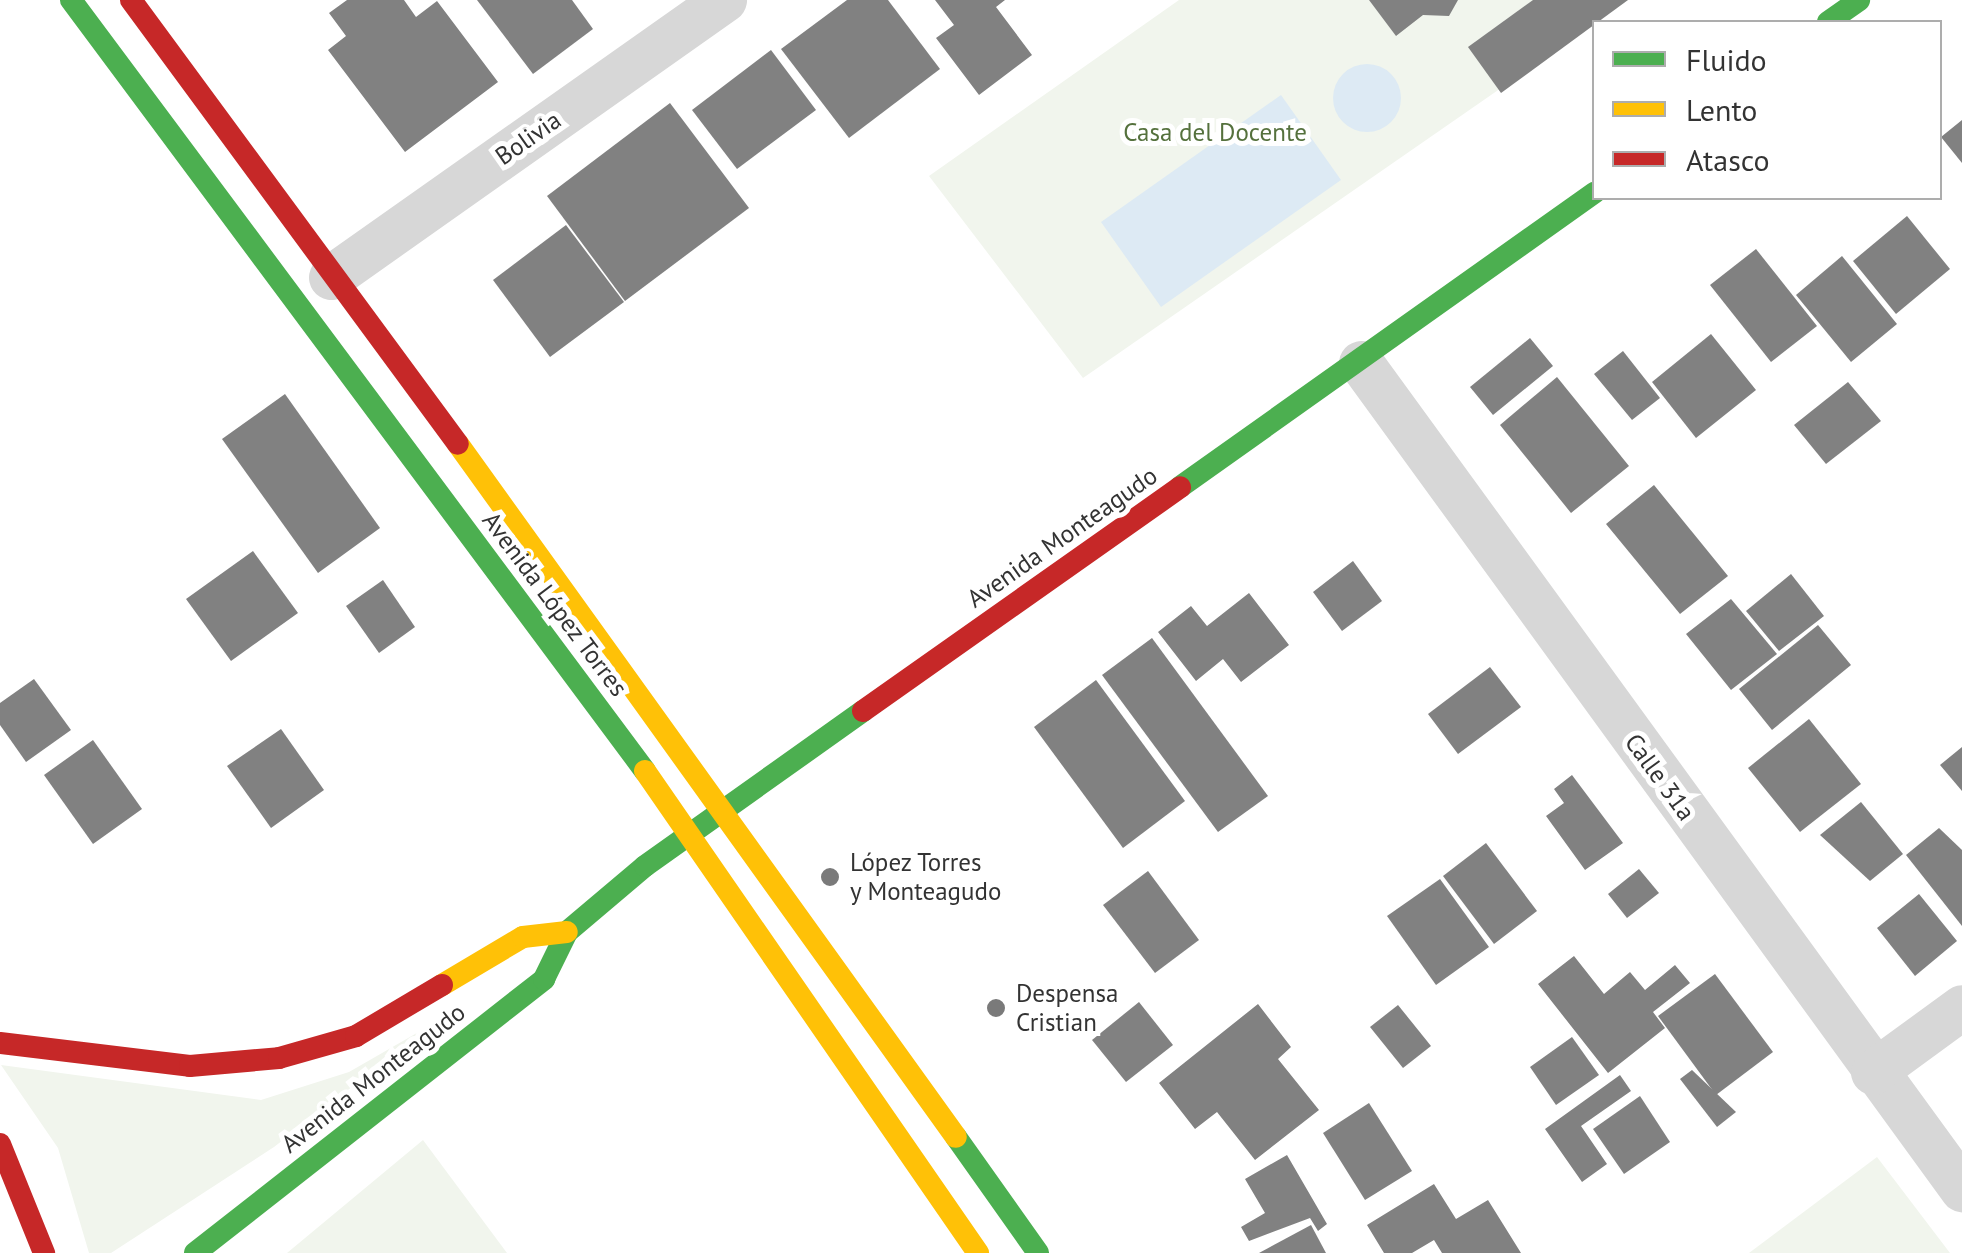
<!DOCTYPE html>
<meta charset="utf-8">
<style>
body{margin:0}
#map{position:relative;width:1962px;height:1253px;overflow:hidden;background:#fff;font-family:"PT Sans",sans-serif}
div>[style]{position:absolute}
.green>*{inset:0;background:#f1f5ed}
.water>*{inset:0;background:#ddeaf4}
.round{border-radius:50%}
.building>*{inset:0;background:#818181}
.street>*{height:45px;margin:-22.5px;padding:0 22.5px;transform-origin:22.5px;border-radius:22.5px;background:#d7d7d7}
.fast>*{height:22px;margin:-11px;padding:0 11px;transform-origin:11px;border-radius:11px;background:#4caf50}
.slow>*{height:22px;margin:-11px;padding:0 11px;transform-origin:11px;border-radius:11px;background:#ffc107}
.jam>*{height:22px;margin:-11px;padding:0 11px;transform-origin:11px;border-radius:11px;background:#c62828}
.dots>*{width:28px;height:28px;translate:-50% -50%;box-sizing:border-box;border:5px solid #fff;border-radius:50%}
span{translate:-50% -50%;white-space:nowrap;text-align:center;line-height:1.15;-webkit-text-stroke:10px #fff;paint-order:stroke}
.park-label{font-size:25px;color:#55713d}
.street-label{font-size:25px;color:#333}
.poi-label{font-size:25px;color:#333}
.left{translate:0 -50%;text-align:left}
.legend{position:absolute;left:1592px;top:20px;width:350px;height:180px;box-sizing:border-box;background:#fff;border:2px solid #adadad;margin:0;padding:12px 18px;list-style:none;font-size:30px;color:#333}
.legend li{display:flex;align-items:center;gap:20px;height:50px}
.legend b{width:50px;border:2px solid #adadad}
</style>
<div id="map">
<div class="green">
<i style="clip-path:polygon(1179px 0,1628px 0,1083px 378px,929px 176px)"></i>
<i style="clip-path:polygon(436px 1022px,274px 1147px,111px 1253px,89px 1253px,58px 1148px,1px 1065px,261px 1100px,349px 1072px)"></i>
<i style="clip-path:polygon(423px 1140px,507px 1253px,287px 1253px)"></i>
<i style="clip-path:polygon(1877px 1157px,1950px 1253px,1749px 1253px)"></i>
</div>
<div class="water">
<i class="round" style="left:1333px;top:64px;width:68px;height:68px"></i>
<i style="clip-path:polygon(1281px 95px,1341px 180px,1161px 307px,1101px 222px)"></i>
</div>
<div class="building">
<i style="clip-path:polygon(347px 0,404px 0,416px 17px,437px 1px,498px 82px,405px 152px,328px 50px,346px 36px,329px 13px)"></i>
<i style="clip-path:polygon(477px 0,572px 0,593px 29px,533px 74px)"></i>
<i style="clip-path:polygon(847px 0,888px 0,940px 69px,849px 138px,781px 49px)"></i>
<i style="clip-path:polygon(935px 0,1005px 0,996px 7px,1032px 55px,979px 95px,936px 38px,954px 25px)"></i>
<i style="clip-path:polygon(1369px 0,1458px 0,1449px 16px,1423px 15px,1396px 36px)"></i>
<i style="clip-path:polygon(1533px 0,1628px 0,1501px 93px,1468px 47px)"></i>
<i style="clip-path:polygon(771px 50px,816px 110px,737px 169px,692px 110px)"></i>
<i style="clip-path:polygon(670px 103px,749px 208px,625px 301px,547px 196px)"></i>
<i style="clip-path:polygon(1962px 120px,1962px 163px,1941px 137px)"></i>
<i style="clip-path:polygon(1907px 216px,1950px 269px,1896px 314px,1853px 261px)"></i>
<i style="clip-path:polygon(566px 225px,624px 302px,550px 357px,493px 280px)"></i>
<i style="clip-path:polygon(1756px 249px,1817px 326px,1771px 362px,1710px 285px)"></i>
<i style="clip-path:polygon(1842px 256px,1897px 324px,1851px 362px,1796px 295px)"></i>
<i style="clip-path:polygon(1711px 334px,1756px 390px,1696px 438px,1652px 382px)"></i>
<i style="clip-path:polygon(1530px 338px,1553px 366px,1493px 415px,1470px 387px)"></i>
<i style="clip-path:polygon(1623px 351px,1660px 398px,1632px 420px,1594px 374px)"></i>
<i style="clip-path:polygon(1557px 377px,1629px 466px,1571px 513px,1500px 425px)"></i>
<i style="clip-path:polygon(1848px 382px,1881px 421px,1826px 464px,1794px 425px)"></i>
<i style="clip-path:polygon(285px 394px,380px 528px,318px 573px,222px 439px)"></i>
<i style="clip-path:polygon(1654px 485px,1728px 576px,1680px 614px,1606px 524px)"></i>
<i style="clip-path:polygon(253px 551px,298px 613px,231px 661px,186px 599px)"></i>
<i style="clip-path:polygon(1353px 561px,1382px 601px,1342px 631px,1313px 592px)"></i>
<i style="clip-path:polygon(1791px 574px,1824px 616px,1779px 651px,1746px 611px)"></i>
<i style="clip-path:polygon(383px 580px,415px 627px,379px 653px,346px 606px)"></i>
<i style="clip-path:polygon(1249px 593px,1289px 645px,1241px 682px,1223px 659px,1196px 681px,1158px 632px,1191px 606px,1207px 626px)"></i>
<i style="clip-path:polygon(1731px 599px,1777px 654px,1731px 690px,1686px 634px)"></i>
<i style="clip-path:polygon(1818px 625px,1851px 665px,1772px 730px,1739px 689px)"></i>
<i style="clip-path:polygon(1152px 638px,1268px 796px,1218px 832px,1102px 675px)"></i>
<i style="clip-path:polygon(1490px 667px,1521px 707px,1458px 754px,1428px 714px)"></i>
<i style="clip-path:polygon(34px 679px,71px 730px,26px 762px,0 725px,0 703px)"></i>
<i style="clip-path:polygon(1096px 680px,1185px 801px,1123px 848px,1034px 727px)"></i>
<i style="clip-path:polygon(1809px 719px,1861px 784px,1800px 832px,1748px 768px)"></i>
<i style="clip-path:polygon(281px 729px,324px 790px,271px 828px,227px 766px)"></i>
<i style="clip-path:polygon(93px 740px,142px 809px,93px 844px,44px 775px)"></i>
<i style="clip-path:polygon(1962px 747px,1962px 791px,1940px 765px)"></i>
<i style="clip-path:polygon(1572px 775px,1623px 843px,1585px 870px,1546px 816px,1564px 803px,1554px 789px)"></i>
<i style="clip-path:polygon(1861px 802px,1903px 854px,1870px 881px,1820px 835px)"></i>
<i style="clip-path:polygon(1939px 828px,1962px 850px,1962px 926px,1906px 855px)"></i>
<i style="clip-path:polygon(1486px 843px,1537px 911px,1494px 944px,1443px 876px)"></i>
<i style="clip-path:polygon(1639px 869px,1659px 893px,1627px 918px,1608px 894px)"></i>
<i style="clip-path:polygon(1148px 871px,1199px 940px,1155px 973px,1103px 905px)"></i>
<i style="clip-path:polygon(1440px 879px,1489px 947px,1436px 985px,1387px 916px)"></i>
<i style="clip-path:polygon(1919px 894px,1957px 941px,1915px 976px,1877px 928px)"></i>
<i style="clip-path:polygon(1574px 956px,1604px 994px,1630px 972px,1645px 990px,1675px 965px,1690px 983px,1653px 1012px,1665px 1028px,1608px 1073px,1538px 984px)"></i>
<i style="clip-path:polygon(1715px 974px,1773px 1052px,1716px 1095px,1658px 1016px)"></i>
<i style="clip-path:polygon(1139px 1002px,1173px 1045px,1126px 1082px,1092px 1040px)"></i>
<i style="clip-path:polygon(1258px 1004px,1291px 1047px,1278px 1059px,1319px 1110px,1255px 1160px,1217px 1112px,1195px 1129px,1159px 1083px)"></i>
<i style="clip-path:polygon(1398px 1005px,1431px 1046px,1403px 1068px,1370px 1027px)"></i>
<i style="clip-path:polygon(1572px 1037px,1599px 1075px,1556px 1105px,1530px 1067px)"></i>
<i style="clip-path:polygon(1692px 1070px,1736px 1112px,1717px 1127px,1680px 1079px)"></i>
<i style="clip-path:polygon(1620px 1075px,1631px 1091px,1581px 1126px,1607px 1164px,1582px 1182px,1545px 1129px)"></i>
<i style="clip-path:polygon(1640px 1096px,1670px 1142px,1624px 1174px,1593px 1129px)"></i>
<i style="clip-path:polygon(1369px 1103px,1412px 1171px,1365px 1200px,1323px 1133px)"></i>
<i style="clip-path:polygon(1287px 1155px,1327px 1224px,1318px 1231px,1310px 1218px,1249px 1241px,1241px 1227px,1265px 1213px,1245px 1179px)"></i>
<i style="clip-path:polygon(1434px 1184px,1456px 1219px,1488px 1200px,1521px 1253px,1442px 1253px,1434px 1240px,1412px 1253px,1384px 1253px,1367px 1225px)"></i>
<i style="clip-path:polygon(1311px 1225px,1326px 1253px,1259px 1253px)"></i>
</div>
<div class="street">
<i style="left:331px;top:277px;width:481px;rotate:-35.2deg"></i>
<i style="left:1361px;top:363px;width:1022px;rotate:53.96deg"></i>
<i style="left:1873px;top:1072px;width:110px;rotate:-36.1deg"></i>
</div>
<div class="fast">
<i style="left:71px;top:0;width:961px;rotate:53.33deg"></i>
<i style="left:1828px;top:22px;width:38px;rotate:-35deg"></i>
<i style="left:1180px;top:487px;width:508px;rotate:-35.38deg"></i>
<i style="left:956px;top:1137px;width:142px;rotate:54.7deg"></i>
<i style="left:195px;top:1253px;width:444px;rotate:-38.1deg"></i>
<i style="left:544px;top:979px;width:52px;rotate:-63.9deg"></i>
<i style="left:567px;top:932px;width:102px;rotate:-40.2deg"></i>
<i style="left:645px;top:866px;width:267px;rotate:-35.4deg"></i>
</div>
<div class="slow">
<i style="left:458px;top:444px;width:853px;rotate:54.3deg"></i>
<i style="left:645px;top:771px;width:586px;rotate:55.36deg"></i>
<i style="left:442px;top:985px;width:94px;rotate:-30.7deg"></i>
<i style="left:523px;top:937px;width:44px;rotate:-6.5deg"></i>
</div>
<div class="jam">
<i style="left:131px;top:0;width:551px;rotate:53.63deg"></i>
<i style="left:863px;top:711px;width:388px;rotate:-35.2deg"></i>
<i style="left:0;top:1043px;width:191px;rotate:6.9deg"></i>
<i style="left:190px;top:1066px;width:89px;rotate:-5.1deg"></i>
<i style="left:279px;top:1058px;width:80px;rotate:-15.9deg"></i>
<i style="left:356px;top:1036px;width:100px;rotate:-30.7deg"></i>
<i style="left:0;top:1144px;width:118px;rotate:68deg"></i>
</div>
<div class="dots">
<i style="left:830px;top:877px;background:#7a7a7a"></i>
<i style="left:996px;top:1008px;background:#7a7a7a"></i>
</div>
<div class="park-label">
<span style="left:1215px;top:132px">Casa del Docente</span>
</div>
<div class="street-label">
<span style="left:528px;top:138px;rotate:-35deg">Bolivia</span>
<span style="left:1062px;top:537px;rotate:-35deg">Avenida Monteagudo</span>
<span style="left:555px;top:604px;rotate:53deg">Avenida López Torres</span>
<span style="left:1660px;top:777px;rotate:54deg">Calle 31a</span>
<span style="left:373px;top:1078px;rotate:-38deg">Avenida Monteagudo</span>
</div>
<div class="poi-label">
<span class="left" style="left:850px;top:877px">López Torres<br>y Monteagudo</span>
<span class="left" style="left:1016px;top:1008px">Despensa<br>Cristian</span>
</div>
<ul class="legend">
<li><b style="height:12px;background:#4caf50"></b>Fluido</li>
<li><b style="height:12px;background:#ffc107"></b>Lento</li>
<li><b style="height:12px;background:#c62828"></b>Atasco</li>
</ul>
</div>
